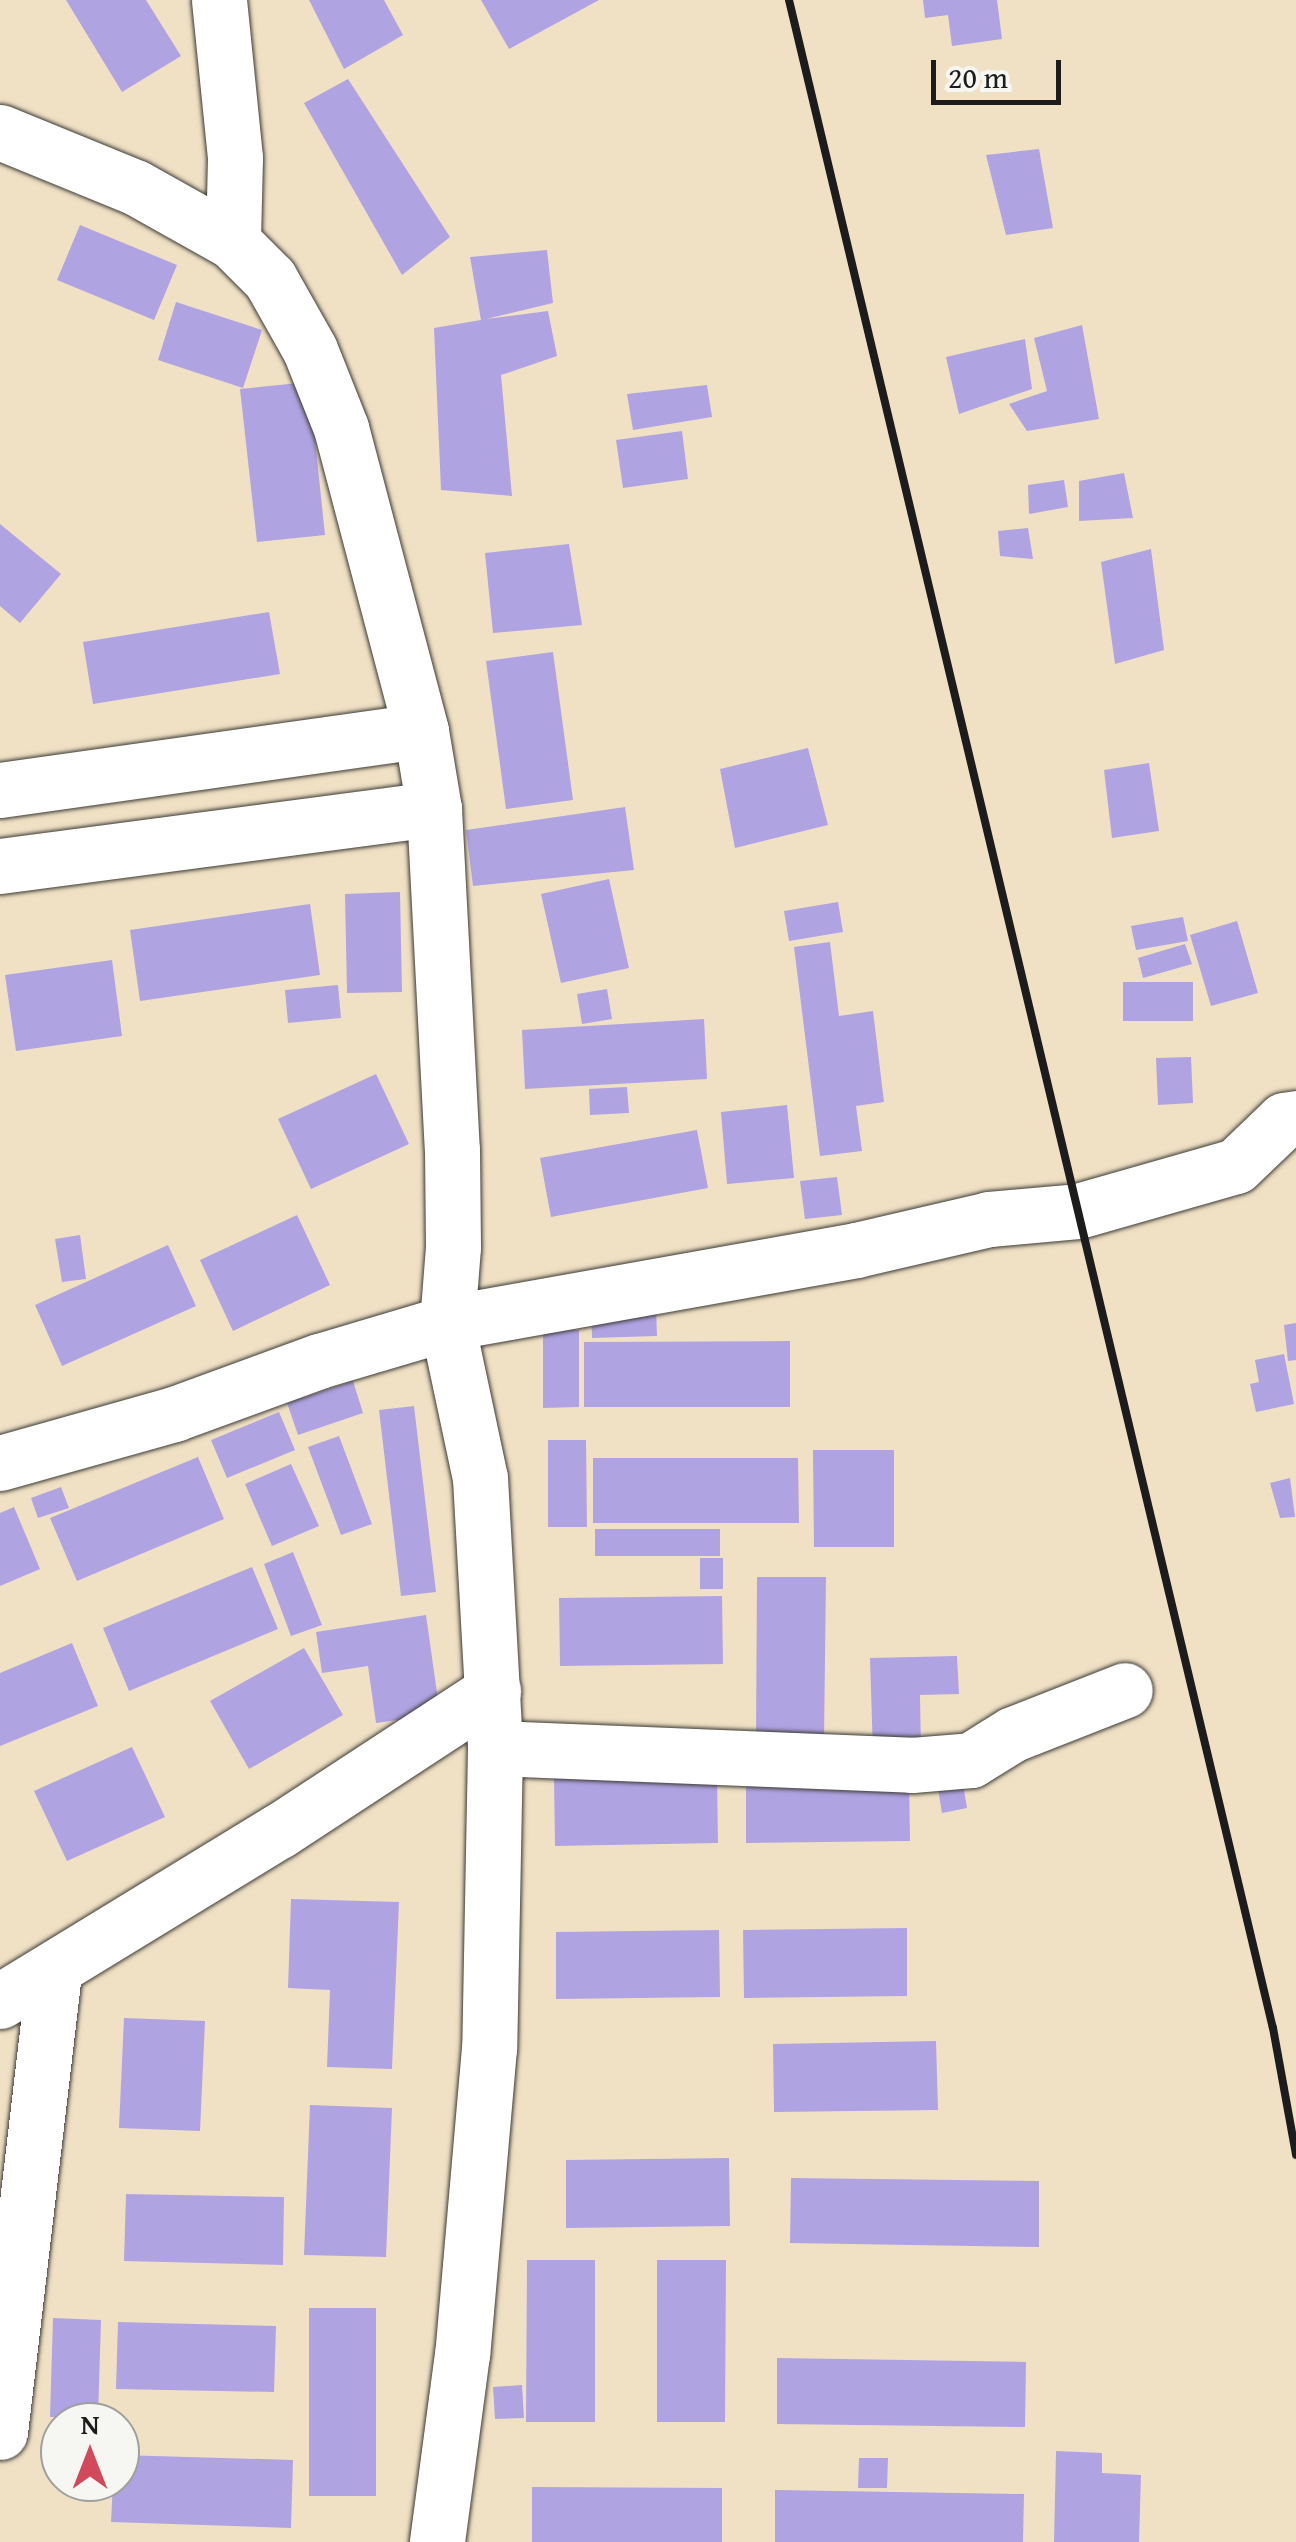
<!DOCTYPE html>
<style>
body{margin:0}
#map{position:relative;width:1296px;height:2542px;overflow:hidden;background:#f0e1c5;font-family:"Gentium Book Plus",serif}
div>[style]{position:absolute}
.building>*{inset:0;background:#b0a3e2}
.roads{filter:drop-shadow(0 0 2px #3c3a35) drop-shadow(0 0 2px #3c3a35)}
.minor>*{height:55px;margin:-27.5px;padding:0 27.5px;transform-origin:27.5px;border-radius:27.5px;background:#fff}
.rail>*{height:8px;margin:-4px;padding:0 4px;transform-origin:4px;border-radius:4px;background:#1c1c1c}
span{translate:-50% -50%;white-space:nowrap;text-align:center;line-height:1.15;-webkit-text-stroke:9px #f6f6f2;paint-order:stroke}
.north{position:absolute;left:40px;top:2402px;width:100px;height:100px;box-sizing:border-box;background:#f6f6f2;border:2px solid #9f9f9c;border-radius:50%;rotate:0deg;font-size:28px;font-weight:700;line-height:40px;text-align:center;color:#1c1c1c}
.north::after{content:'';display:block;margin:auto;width:35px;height:45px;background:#d1495b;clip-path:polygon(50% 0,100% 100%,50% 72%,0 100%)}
.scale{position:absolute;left:931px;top:60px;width:130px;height:45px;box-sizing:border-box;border:5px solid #1c1c1c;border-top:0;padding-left:12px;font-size:30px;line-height:35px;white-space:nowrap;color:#1c1c1c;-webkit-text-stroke:8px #f6f6f2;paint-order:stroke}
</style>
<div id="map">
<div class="building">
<i style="clip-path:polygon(66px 0,146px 0,181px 56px,122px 92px)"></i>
<i style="clip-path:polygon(309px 0,384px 0,403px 35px,344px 69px)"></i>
<i style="clip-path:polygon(481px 0,599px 0,509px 49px)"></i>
<i style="clip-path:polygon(923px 0,997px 0,1002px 39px,952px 46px,948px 15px,925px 18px)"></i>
<i style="clip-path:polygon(348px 79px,450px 237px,402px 275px,304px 103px)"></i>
<i style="clip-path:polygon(1039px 149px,1053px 228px,1006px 235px,986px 155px)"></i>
<i style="clip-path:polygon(80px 225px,177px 265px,154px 320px,57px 280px)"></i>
<i style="clip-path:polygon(547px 250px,553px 303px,486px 319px,548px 311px,557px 356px,501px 375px,512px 496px,441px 490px,434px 328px,481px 320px,470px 257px)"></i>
<i style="clip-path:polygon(176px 302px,262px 330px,243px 388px,158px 360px)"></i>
<i style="clip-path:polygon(1082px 325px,1099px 419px,1027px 431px,1009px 404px,1047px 391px,1034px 338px)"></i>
<i style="clip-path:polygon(1025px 339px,1032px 389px,959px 414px,946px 357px)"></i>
<i style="clip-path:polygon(309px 382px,325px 535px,257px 542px,240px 389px)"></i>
<i style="clip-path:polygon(707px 385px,712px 417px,633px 430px,627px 394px)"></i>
<i style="clip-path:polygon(682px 431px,688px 479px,623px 488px,616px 440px)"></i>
<i style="clip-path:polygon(1124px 473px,1133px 518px,1079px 521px,1079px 481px)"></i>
<i style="clip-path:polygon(1064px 480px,1068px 507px,1029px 514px,1028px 485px)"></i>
<i style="clip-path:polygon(0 524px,61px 574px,20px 623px,0 606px)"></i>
<i style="clip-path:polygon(1028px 528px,1033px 559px,1000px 556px,998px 531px)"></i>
<i style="clip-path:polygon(569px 544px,582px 625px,493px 633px,485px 553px)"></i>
<i style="clip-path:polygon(1151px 549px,1164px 650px,1115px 664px,1101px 562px)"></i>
<i style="clip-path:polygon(269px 612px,280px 674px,93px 704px,83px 642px)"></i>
<i style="clip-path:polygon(553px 652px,573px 800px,506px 809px,486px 661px)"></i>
<i style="clip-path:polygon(808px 748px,828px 825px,735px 848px,720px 769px)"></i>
<i style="clip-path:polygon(1149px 763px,1159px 831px,1112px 838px,1104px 770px)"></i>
<i style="clip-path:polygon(625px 807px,634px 870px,473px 886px,466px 830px)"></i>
<i style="clip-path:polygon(609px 879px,629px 968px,561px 983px,541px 894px)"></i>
<i style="clip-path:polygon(400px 892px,402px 992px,347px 993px,345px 894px)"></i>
<i style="clip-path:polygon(838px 902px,843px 932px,789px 941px,784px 911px)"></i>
<i style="clip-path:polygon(310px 904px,320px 975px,140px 1001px,130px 930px)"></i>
<i style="clip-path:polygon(1183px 917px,1188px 941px,1136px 950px,1131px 926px)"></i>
<i style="clip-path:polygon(1237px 921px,1258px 993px,1211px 1006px,1190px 935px)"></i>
<i style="clip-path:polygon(830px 942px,839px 1016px,873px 1011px,884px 1102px,856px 1106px,862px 1151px,820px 1156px,794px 947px)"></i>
<i style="clip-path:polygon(1185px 944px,1192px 964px,1143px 978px,1138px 958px)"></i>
<i style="clip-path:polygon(112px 960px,122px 1036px,16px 1051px,5px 975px)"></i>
<i style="clip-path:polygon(1123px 982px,1193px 982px,1193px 1021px,1123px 1021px)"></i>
<i style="clip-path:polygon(338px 985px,341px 1018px,288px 1023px,285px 990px)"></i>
<i style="clip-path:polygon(607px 989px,612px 1019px,582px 1024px,577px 994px)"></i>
<i style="clip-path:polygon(704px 1019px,707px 1079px,525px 1089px,522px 1030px)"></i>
<i style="clip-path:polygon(1191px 1057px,1193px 1103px,1158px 1105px,1156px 1058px)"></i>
<i style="clip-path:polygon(376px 1074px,409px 1144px,311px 1189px,278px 1119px)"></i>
<i style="clip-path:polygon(627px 1087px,629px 1113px,590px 1115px,589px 1089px)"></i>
<i style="clip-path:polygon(787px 1105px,794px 1178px,727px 1184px,721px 1112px)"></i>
<i style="clip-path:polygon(697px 1130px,708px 1188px,551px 1217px,540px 1158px)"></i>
<i style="clip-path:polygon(837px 1177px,842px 1215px,805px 1219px,800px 1181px)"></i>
<i style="clip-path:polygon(297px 1215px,330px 1285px,233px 1331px,200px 1260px)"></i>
<i style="clip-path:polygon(80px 1235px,86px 1279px,62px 1282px,55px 1239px)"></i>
<i style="clip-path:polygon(168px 1245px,196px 1306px,62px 1366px,35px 1305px)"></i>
<i style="clip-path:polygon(656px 1305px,657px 1336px,592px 1338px,591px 1308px)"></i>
<i style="clip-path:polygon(1296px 1323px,1296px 1360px,1288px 1361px,1284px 1325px)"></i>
<i style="clip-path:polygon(543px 1330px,579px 1330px,579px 1407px,543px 1408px)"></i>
<i style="clip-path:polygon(790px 1341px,790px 1407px,584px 1407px,584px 1342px)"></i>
<i style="clip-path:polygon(1284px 1354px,1294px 1404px,1256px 1412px,1250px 1384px,1259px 1382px,1255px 1360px)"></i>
<i style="clip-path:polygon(353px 1381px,363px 1413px,298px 1435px,287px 1403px)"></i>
<i style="clip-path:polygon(414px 1406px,436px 1592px,401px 1596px,379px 1410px)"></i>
<i style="clip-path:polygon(279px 1412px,295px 1450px,227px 1478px,211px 1440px)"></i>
<i style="clip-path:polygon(339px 1436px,372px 1524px,341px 1535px,308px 1447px)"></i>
<i style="clip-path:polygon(548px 1440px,586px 1440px,587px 1527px,548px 1527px)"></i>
<i style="clip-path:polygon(813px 1450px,894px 1450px,894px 1547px,814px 1547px)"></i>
<i style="clip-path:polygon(198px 1457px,224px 1519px,77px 1581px,50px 1518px)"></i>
<i style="clip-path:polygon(593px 1458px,798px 1458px,799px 1523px,593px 1523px)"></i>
<i style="clip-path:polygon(291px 1464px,319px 1526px,272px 1546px,245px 1484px)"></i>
<i style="clip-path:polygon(1290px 1478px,1295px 1517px,1280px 1518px,1270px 1483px)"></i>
<i style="clip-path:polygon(61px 1487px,69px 1508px,38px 1518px,31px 1498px)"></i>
<i style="clip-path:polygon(14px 1507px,40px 1569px,0 1586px,0 1513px)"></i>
<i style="clip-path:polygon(595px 1529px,720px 1529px,720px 1556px,595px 1556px)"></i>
<i style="clip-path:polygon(293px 1552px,322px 1625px,291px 1636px,264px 1564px)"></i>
<i style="clip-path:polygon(700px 1558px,723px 1558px,723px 1589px,700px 1589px)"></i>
<i style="clip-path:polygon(252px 1567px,278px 1629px,129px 1691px,103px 1628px)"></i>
<i style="clip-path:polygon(757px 1577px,826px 1577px,824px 1739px,756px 1739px)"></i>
<i style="clip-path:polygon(722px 1596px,723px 1664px,560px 1666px,559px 1598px)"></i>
<i style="clip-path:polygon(426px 1615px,440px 1714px,376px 1723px,368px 1666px,322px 1673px,316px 1632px)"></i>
<i style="clip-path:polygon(72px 1643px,98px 1706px,0 1746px,0 1673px)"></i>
<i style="clip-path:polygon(304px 1648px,343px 1715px,249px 1769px,210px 1701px)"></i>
<i style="clip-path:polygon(957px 1656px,959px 1694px,920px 1695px,921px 1752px,873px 1754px,870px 1658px)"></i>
<i style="clip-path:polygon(132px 1747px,165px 1817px,67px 1861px,34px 1791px)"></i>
<i style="clip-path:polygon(961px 1772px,967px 1808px,942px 1813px,936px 1777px)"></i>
<i style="clip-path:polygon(909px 1774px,910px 1841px,746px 1843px,746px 1776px)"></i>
<i style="clip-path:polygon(717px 1775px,718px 1843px,555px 1846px,554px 1777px)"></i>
<i style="clip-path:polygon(291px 1899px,399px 1902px,392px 2069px,327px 2067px,330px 1990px,288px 1988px)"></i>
<i style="clip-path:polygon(907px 1928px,907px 1996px,744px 1998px,743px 1930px)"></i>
<i style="clip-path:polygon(719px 1930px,720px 1997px,556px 1999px,556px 1932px)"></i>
<i style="clip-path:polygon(124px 2018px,205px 2021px,200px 2131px,119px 2128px)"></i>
<i style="clip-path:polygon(936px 2041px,938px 2110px,774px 2112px,773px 2044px)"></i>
<i style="clip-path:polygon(310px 2105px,392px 2108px,386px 2257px,304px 2255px)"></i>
<i style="clip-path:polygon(729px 2158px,730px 2226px,566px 2228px,566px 2160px)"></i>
<i style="clip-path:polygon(791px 2178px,1039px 2181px,1039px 2247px,790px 2243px)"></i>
<i style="clip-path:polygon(126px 2194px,284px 2197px,283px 2265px,124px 2261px)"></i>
<i style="clip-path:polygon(527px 2260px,595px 2260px,595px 2422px,526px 2422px)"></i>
<i style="clip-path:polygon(657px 2260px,726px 2260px,725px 2422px,657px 2422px)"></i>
<i style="clip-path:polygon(309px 2308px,376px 2308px,376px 2496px,309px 2496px)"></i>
<i style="clip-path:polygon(53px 2318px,101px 2320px,98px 2418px,50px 2417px)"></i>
<i style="clip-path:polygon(118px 2322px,276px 2326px,274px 2392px,116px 2389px)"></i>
<i style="clip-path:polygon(777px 2358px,1026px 2362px,1025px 2427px,777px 2424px)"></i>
<i style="clip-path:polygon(522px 2385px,524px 2418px,495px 2419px,493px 2387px)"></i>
<i style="clip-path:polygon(1056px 2451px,1102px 2453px,1102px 2473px,1141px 2475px,1139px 2542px,1054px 2542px)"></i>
<i style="clip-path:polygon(120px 2455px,293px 2460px,291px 2528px,111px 2522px,113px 2482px,120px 2482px)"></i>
<i style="clip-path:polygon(859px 2458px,888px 2458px,887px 2488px,858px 2488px)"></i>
<i style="clip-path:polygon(532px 2487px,722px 2488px,722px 2542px,532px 2542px)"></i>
<i style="clip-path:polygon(775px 2490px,1024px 2494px,1023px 2542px,775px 2542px)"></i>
</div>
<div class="roads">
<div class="minor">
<i style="left:219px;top:0;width:159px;rotate:84.2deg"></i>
<i style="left:235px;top:158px;width:84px;rotate:91.4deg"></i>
<i style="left:0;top:132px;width:146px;rotate:22.2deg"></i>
<i style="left:135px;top:187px;width:112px;rotate:29.3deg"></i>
<i style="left:233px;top:242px;width:52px;rotate:45deg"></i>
<i style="left:270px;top:279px;width:81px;rotate:60.6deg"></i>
<i style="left:310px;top:350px;width:84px;rotate:68.3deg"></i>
<i style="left:341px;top:428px;width:313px;rotate:75.2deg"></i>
<i style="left:421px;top:731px;width:79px;rotate:80.5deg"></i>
<i style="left:434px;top:809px;width:341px;rotate:87deg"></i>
<i style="left:452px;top:1150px;width:97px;rotate:89.4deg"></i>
<i style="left:453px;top:1247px;width:76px;rotate:94.5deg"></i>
<i style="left:447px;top:1323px;width:158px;rotate:78deg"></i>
<i style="left:480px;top:1478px;width:270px;rotate:86.8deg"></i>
<i style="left:495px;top:1748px;width:300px;rotate:91.1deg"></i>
<i style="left:489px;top:2048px;width:307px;rotate:95deg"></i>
<i style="left:462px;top:2354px;width:190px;rotate:97.6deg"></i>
<i style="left:0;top:790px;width:425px;rotate:-8deg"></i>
<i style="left:0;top:866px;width:438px;rotate:-7.5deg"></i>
<i style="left:0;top:1463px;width:181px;rotate:-15.7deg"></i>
<i style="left:174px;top:1414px;width:154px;rotate:-20.1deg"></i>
<i style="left:319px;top:1361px;width:134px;rotate:-16.5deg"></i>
<i style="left:447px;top:1323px;width:415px;rotate:-10.1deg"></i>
<i style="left:856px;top:1250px;width:137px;rotate:-13.1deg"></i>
<i style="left:989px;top:1219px;width:89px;rotate:-5.1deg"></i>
<i style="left:1078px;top:1211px;width:164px;rotate:-15.9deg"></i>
<i style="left:1236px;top:1166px;width:66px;rotate:-43.8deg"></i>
<i style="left:1284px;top:1120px;width:12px;rotate:-9deg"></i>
<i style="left:495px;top:1748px;width:417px;rotate:2.3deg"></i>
<i style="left:912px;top:1765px;width:59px;rotate:-4.8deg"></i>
<i style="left:971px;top:1760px;width:49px;rotate:-31.8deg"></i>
<i style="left:1013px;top:1734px;width:120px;rotate:-21.4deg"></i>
<i style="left:0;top:2001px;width:327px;rotate:-31.4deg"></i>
<i style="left:279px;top:1831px;width:256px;rotate:-33.2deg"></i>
<i style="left:0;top:2432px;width:466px;rotate:-83.3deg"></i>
</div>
</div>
<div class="rail">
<i style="left:789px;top:0;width:2085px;rotate:76.58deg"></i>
<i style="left:1273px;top:2028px;width:129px;rotate:79.7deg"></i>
</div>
<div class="north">N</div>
<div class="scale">20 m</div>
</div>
